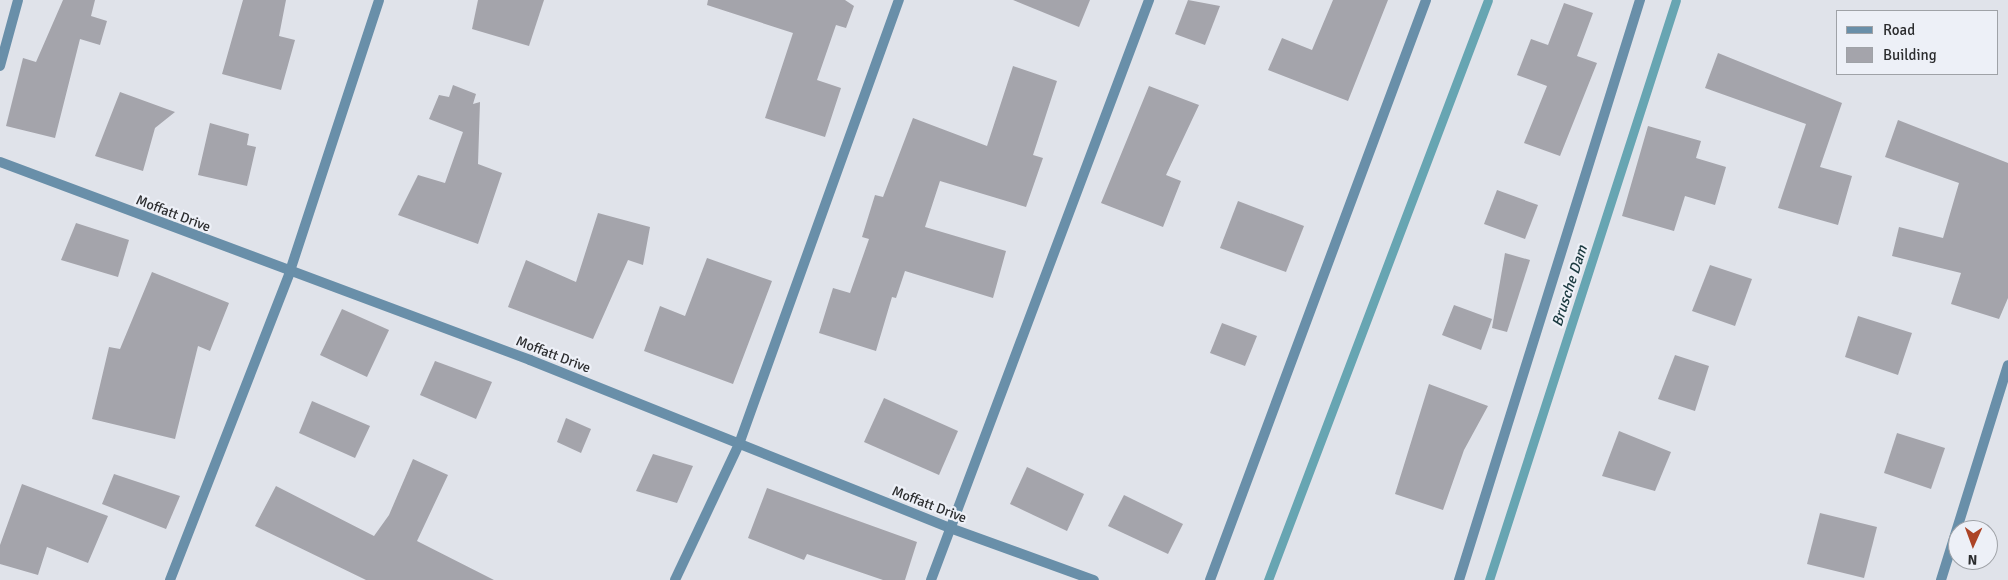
<!DOCTYPE html>
<style>
body{margin:0}
#map{position:relative;width:2008px;height:580px;overflow:hidden;background:#e0e3ea;font-family:Signika,sans-serif}
div>[style]{position:absolute}
.stream>*{height:9px;margin:-4.5px;padding:0 4.5px;transform-origin:4.5px;border-radius:4.5px;background:#67a5b2}
.building>*{inset:0;background:#a4a4ab}
.minor>*{height:10px;margin:-5px;padding:0 5px;transform-origin:5px;border-radius:5px;background:#698fa9}
span{translate:-50% -50%;white-space:nowrap;text-align:center;line-height:1.15;-webkit-text-stroke:4.5px #edf0f7;paint-order:stroke}
.street-label{font-size:14px;color:#2b2c2e}
.water-label{font-size:15px;color:#19383e;font-style:italic}
.legend{position:absolute;left:1836px;top:10px;width:162px;height:65px;box-sizing:border-box;background:#edf0f7;border:1px solid #9fa2a7;margin:0;padding:6px 9px;list-style:none;font-size:15px;color:#2b2c2e}
.legend li{display:flex;align-items:center;gap:10px;height:25px}
.legend b{width:25px;border:1px solid #9fa2a7}
.north{position:absolute;left:1948px;top:520px;width:50px;height:50px;box-sizing:border-box;background:#edf0f7;border:1px solid #9fa2a7;border-radius:50%;rotate:182deg;font-size:14px;font-weight:700;line-height:20px;text-align:center;color:#2b2c2e}
.north::after{content:'';display:block;margin:auto;width:18px;height:22px;background:#ac4426;clip-path:polygon(50% 0,100% 100%,50% 72%,0 100%)}
</style>
<div id="map">
<div class="stream">
<i style="left:1268px;top:580px;width:620px;rotate:-69.23deg"></i>
<i style="left:1489px;top:580px;width:609px;rotate:-72.13deg"></i>
</div>
<div class="building">
<i style="clip-path:polygon(63px 0,95px 0,91px 16px,107px 21px,100px 45px,80px 39px,55px 138px,6px 126px,23px 58px,36px 62px)"></i>
<i style="clip-path:polygon(243px 0,286px 0,279px 36px,295px 40px,281px 90px,222px 74px)"></i>
<i style="clip-path:polygon(478px 0,544px 0,529px 46px,472px 29px)"></i>
<i style="clip-path:polygon(708px 0,845px 0,854px 6px,846px 28px,836px 25px,817px 80px,841px 88px,825px 137px,765px 118px,793px 33px,707px 5px)"></i>
<i style="clip-path:polygon(1013px 0,1090px 0,1079px 27px)"></i>
<i style="clip-path:polygon(1188px 0,1220px 6px,1205px 45px,1175px 34px)"></i>
<i style="clip-path:polygon(1333px 0,1388px 0,1348px 101px,1268px 70px,1282px 38px,1312px 50px)"></i>
<i style="clip-path:polygon(1564px 3px,1593px 13px,1577px 56px,1597px 63px,1560px 156px,1524px 143px,1547px 86px,1517px 75px,1531px 39px,1548px 45px)"></i>
<i style="clip-path:polygon(1718px 53px,1842px 103px,1820px 167px,1852px 176px,1838px 225px,1778px 208px,1806px 124px,1705px 88px)"></i>
<i style="clip-path:polygon(1013px 66px,1057px 81px,1033px 155px,1043px 158px,1026px 207px,940px 181px,925px 227px,1006px 251px,993px 298px,905px 271px,896px 298px,892px 297px,876px 351px,819px 333px,833px 288px,850px 293px,869px 239px,862px 237px,875px 195px,883px 197px,913px 118px,987px 146px)"></i>
<i style="clip-path:polygon(453px 85px,476px 94px,473px 104px,480px 102px,478px 164px,502px 173px,478px 244px,398px 215px,418px 175px,445px 183px,463px 132px,429px 119px,439px 95px,449px 97px)"></i>
<i style="clip-path:polygon(1149px 86px,1199px 105px,1166px 175px,1181px 181px,1163px 227px,1101px 203px)"></i>
<i style="clip-path:polygon(120px 92px,175px 112px,155px 128px,143px 171px,95px 156px)"></i>
<i style="clip-path:polygon(1898px 120px,2008px 163px,2008px 298px,1999px 319px,1951px 304px,1961px 273px,1892px 256px,1899px 227px,1943px 238px,1959px 183px,1885px 157px)"></i>
<i style="clip-path:polygon(210px 123px,249px 134px,247px 145px,256px 147px,247px 186px,198px 175px)"></i>
<i style="clip-path:polygon(1648px 126px,1701px 141px,1696px 158px,1726px 167px,1715px 205px,1685px 196px,1674px 231px,1622px 216px)"></i>
<i style="clip-path:polygon(1497px 190px,1538px 205px,1525px 239px,1484px 224px)"></i>
<i style="clip-path:polygon(1238px 201px,1304px 226px,1286px 272px,1220px 248px)"></i>
<i style="clip-path:polygon(598px 213px,650px 227px,643px 265px,628px 260px,593px 339px,508px 307px,526px 260px,576px 282px)"></i>
<i style="clip-path:polygon(76px 223px,129px 240px,118px 277px,61px 260px)"></i>
<i style="clip-path:polygon(1505px 253px,1530px 260px,1507px 332px,1492px 328px)"></i>
<i style="clip-path:polygon(707px 258px,772px 281px,733px 384px,644px 351px,660px 306px,685px 316px)"></i>
<i style="clip-path:polygon(1710px 265px,1752px 279px,1735px 326px,1692px 311px)"></i>
<i style="clip-path:polygon(152px 272px,229px 303px,210px 351px,198px 346px,175px 439px,92px 419px,109px 347px,120px 349px)"></i>
<i style="clip-path:polygon(1454px 305px,1492px 319px,1481px 350px,1442px 335px)"></i>
<i style="clip-path:polygon(342px 309px,389px 330px,367px 377px,320px 355px)"></i>
<i style="clip-path:polygon(1858px 316px,1912px 333px,1898px 375px,1845px 357px)"></i>
<i style="clip-path:polygon(1222px 323px,1257px 336px,1245px 366px,1210px 353px)"></i>
<i style="clip-path:polygon(1675px 355px,1709px 366px,1695px 411px,1658px 399px)"></i>
<i style="clip-path:polygon(435px 361px,492px 382px,476px 419px,420px 395px)"></i>
<i style="clip-path:polygon(1429px 384px,1488px 406px,1464px 450px,1443px 510px,1395px 494px)"></i>
<i style="clip-path:polygon(884px 398px,958px 431px,939px 475px,864px 442px)"></i>
<i style="clip-path:polygon(312px 401px,370px 426px,355px 458px,299px 433px)"></i>
<i style="clip-path:polygon(566px 418px,591px 429px,581px 453px,557px 442px)"></i>
<i style="clip-path:polygon(1619px 431px,1671px 452px,1655px 491px,1602px 476px)"></i>
<i style="clip-path:polygon(1897px 433px,1945px 448px,1931px 489px,1884px 473px)"></i>
<i style="clip-path:polygon(653px 454px,693px 466px,677px 503px,636px 491px)"></i>
<i style="clip-path:polygon(413px 459px,448px 475px,417px 541px,494px 580px,366px 580px,255px 526px,276px 486px,374px 536px,389px 515px)"></i>
<i style="clip-path:polygon(1027px 467px,1084px 494px,1067px 531px,1010px 504px)"></i>
<i style="clip-path:polygon(114px 474px,180px 496px,166px 529px,102px 504px)"></i>
<i style="clip-path:polygon(22px 484px,108px 516px,88px 563px,47px 547px,38px 575px,0 564px,0 545px)"></i>
<i style="clip-path:polygon(767px 488px,917px 542px,905px 580px,883px 580px,807px 554px,804px 560px,748px 538px)"></i>
<i style="clip-path:polygon(1124px 495px,1183px 524px,1168px 554px,1108px 526px)"></i>
<i style="clip-path:polygon(1820px 513px,1877px 527px,1864px 578px,1807px 564px)"></i>
</div>
<div class="minor">
<i style="left:0;top:66px;width:68px;rotate:-74.7deg"></i>
<i style="left:0;top:162px;width:566px;rotate:20.48deg"></i>
<i style="left:530px;top:360px;width:452px;rotate:21.8deg"></i>
<i style="left:950px;top:528px;width:153px;rotate:19.9deg"></i>
<i style="left:170px;top:580px;width:328px;rotate:-68.7deg"></i>
<i style="left:289px;top:274px;width:288px;rotate:-71.8deg"></i>
<i style="left:675px;top:580px;width:150px;rotate:-64.8deg"></i>
<i style="left:739px;top:444px;width:472px;rotate:-70.2deg"></i>
<i style="left:931px;top:580px;width:620px;rotate:-69.4deg"></i>
<i style="left:1210px;top:580px;width:619px;rotate:-69.57deg"></i>
<i style="left:1459px;top:580px;width:608px;rotate:-72.67deg"></i>
<i style="left:1941px;top:580px;width:225px;rotate:-72.7deg"></i>
</div>
<div class="street-label">
<span style="left:173px;top:214px;rotate:21deg">Moffatt Drive</span>
<span style="left:553px;top:355px;rotate:21deg">Moffatt Drive</span>
<span style="left:929px;top:505px;rotate:21deg">Moffatt Drive</span>
</div>
<div class="water-label">
<span style="left:1570px;top:286px;rotate:-72deg">Brusche Dam</span>
</div>
<ul class="legend">
<li><b style="height:6px;background:#698fa9"></b>Road</li>
<li><b style="height:14px;background:#a4a4ab"></b>Building</li>
</ul>
<div class="north">N</div>
</div>
